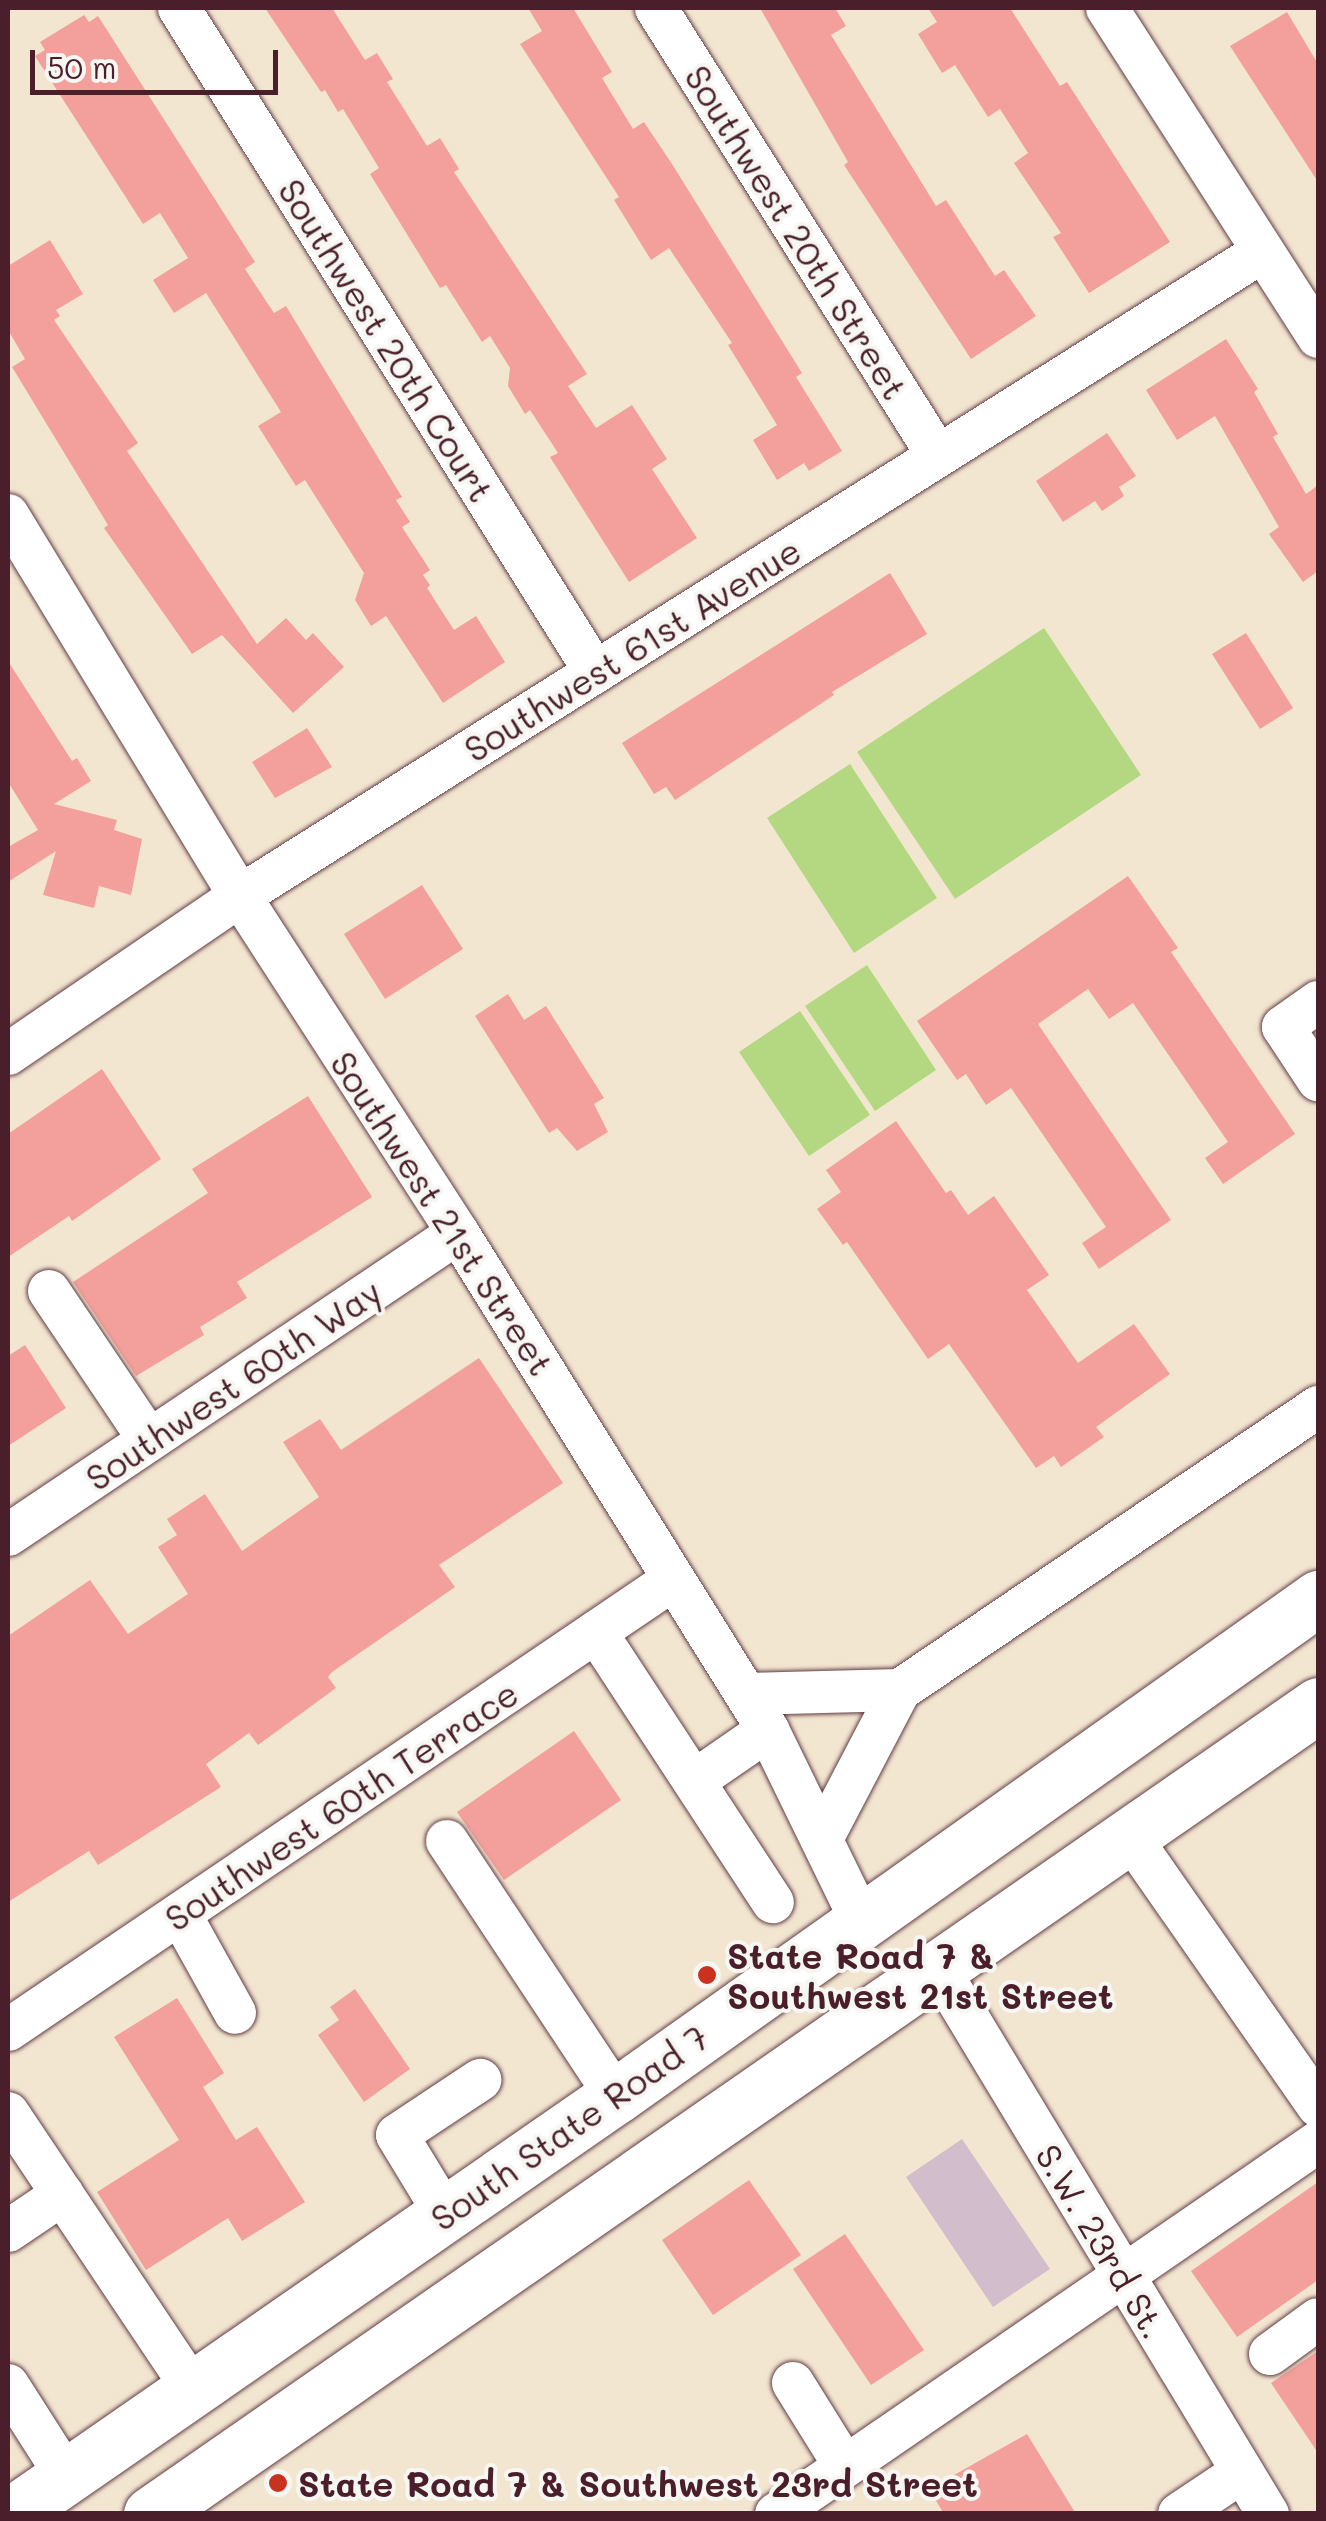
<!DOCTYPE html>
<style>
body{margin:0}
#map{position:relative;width:1326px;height:2521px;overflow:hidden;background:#f3e6d1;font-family:Mali,sans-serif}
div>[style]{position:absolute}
.industrial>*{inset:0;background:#d1bdcc}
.green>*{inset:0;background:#b3d881}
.building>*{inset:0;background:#f39f9b}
.roads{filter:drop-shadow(0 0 2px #633d44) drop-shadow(0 0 2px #633d44)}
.minor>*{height:42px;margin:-21px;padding:0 21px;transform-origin:21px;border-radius:21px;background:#fff}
.major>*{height:55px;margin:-27.5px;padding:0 27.5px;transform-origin:27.5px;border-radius:27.5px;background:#fff}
.dots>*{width:28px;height:28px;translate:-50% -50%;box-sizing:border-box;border:5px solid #f6f6f2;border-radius:50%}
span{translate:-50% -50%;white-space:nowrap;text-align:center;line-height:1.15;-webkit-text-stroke:8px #f6f6f2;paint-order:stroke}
.street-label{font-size:35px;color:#4a1f2b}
.poi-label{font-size:35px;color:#4a1f2b;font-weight:700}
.left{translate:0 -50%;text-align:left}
.frame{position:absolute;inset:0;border:10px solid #4a1f2b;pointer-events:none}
.scale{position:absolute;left:30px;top:50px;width:248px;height:45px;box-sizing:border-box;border:5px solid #4a1f2b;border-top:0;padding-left:12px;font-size:30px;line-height:35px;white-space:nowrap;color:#4a1f2b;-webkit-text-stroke:8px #f6f6f2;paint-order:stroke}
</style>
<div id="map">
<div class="industrial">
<i style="clip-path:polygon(962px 2139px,1050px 2269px,993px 2307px,906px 2177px)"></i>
</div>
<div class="green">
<i style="clip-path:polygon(1044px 628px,1141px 775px,955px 899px,857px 752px)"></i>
<i style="clip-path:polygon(850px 764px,937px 898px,854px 953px,767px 818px)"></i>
<i style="clip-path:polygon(867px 965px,936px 1070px,875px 1111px,805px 1006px)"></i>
<i style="clip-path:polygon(800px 1011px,870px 1115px,809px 1156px,739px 1052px)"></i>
</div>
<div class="building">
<i style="clip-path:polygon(265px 8px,332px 8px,365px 60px,377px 53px,393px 79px,387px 82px,427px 146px,440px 138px,459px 169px,454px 172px,587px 374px,568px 386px,596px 428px,632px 405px,667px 459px,652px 469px,697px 538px,629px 582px,550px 457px,558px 453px,530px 410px,525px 414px,508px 386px,510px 368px,490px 336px,482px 342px,446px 285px,440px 288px,370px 174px,379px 168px,343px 109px,338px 112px,325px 90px,321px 92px)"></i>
<i style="clip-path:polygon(528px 8px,573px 8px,612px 72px,602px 78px,633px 129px,644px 122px,672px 164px,802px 373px,796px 377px,842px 451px,809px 471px,804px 463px,777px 480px,753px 440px,777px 425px,728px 345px,732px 343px,669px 248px,651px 260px,614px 200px,619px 197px,520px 44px,542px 31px)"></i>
<i style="clip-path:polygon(760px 8px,835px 8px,846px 26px,831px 35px,936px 206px,946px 200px,995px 276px,1004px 270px,1036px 316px,971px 359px,844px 165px,848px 162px)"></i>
<i style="clip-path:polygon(928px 8px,1010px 8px,1060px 86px,1067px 82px,1170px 242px,1089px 293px,1053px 237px,1061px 233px,1014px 163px,1028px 153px,1000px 109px,988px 117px,955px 65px,942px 73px,918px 34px,937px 22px)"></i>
<i style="clip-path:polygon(1287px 12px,1318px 64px,1318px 182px,1230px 46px)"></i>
<i style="clip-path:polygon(84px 15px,89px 22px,98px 16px,255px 262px,245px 269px,274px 313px,286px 306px,402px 497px,396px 500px,410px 522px,402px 527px,430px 570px,423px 575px,430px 585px,427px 588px,454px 630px,476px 616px,505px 662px,443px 703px,386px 616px,371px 626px,355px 600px,364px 573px,305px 480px,296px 486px,258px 426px,281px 412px,206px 293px,174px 313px,153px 280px,188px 258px,160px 213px,143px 224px,35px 56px,45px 50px,40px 42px)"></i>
<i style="clip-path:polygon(50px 240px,83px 294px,56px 310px,60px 316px,54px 320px,138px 443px,127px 451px,257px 644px,286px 618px,306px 640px,313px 633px,344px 667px,293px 713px,222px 635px,192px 654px,104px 528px,108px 525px,12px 367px,25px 359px,8px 330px,8px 266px)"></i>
<i style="clip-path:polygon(1226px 339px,1258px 389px,1254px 392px,1278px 434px,1273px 437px,1306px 494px,1318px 485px,1318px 571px,1303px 582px,1269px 534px,1279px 527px,1215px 416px,1177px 440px,1146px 390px)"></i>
<i style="clip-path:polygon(1107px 433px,1136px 476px,1119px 487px,1124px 496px,1102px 511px,1095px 501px,1063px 522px,1036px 481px)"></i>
<i style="clip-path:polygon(890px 573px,927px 634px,832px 692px,834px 695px,675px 800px,666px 787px,654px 794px,622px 743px)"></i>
<i style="clip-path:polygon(1246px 633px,1293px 708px,1260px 729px,1212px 654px)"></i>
<i style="clip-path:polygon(8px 661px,72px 761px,77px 758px,91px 781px,54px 804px,117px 820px,114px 830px,142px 839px,131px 895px,99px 886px,94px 908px,43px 895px,56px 851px,8px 882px,8px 847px,38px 830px,8px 782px)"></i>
<i style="clip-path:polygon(307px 728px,332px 767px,275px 798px,252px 762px)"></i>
<i style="clip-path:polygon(1128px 876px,1178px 948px,1171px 952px,1295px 1134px,1223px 1184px,1205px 1158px,1228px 1142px,1133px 1003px,1109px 1019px,1088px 989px,1038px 1024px,1171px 1220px,1099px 1269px,1082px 1243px,1106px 1227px,1011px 1088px,986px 1105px,966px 1074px,957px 1080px,917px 1021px)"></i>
<i style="clip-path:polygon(422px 885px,463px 949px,385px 999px,344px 934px)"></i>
<i style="clip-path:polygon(508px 994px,524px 1020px,546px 1006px,604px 1098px,594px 1104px,608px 1132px,577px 1151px,557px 1128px,549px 1133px,475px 1016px)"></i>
<i style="clip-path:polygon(102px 1069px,161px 1159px,72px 1221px,69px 1216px,8px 1257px,8px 1134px)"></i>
<i style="clip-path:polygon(308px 1096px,372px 1197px,237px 1282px,247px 1298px,200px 1327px,204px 1335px,136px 1376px,73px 1282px,208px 1193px,192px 1169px)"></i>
<i style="clip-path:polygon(896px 1121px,946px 1193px,951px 1190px,968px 1215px,994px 1196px,1049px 1275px,1027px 1290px,1078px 1363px,1134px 1324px,1170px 1374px,1096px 1427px,1104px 1437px,1061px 1467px,1054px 1456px,1036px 1468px,949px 1344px,928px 1359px,847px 1242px,843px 1245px,817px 1209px,841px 1192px,826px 1170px)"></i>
<i style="clip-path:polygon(25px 1345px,66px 1408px,8px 1446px,8px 1356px)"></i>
<i style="clip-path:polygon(479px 1358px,563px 1483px,439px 1565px,455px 1587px,332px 1672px,328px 1677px,336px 1688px,258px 1745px,249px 1733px,206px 1764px,221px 1787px,98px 1865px,89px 1851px,8px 1902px,8px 1636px,90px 1580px,128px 1634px,188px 1594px,158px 1547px,177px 1535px,167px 1519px,205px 1494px,242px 1551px,319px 1497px,283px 1442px,320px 1419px,341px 1450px)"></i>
<i style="clip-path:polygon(574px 1731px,621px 1800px,504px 1880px,457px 1812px)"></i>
<i style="clip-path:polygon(355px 1989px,410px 2069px,364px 2102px,318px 2035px,339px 2020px,330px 2007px)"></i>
<i style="clip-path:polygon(177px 1998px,224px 2073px,203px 2087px,236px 2140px,257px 2127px,305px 2202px,242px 2241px,228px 2218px,146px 2270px,97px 2192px,179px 2140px,114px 2037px)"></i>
<i style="clip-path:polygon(749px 2180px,801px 2255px,713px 2315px,662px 2240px)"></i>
<i style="clip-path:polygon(1318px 2182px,1318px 2280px,1237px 2337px,1191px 2271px)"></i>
<i style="clip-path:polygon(845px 2234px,924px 2350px,871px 2385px,793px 2269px)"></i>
<i style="clip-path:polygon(1318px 2351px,1318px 2453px,1271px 2383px)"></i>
<i style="clip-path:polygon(1027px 2434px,1076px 2514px,944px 2514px,929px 2489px)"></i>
</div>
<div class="roads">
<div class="minor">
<i style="left:179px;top:8px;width:784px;rotate:57.93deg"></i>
<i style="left:656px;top:8px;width:529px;rotate:57.81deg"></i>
<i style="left:1107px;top:8px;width:391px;rotate:57.3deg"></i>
<i style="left:8px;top:515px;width:446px;rotate:58.7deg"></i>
<i style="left:240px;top:896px;width:401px;rotate:57.1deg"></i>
<i style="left:458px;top:1233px;width:586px;rotate:58.05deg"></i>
<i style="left:768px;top:1730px;width:212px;rotate:64deg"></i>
<i style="left:1318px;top:1002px;width:43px;rotate:144.5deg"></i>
<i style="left:1283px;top:1027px;width:64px;rotate:56.6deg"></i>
<i style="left:8px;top:1054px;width:281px;rotate:-34.3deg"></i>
<i style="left:240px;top:896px;width:1208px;rotate:-32.22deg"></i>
<i style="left:49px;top:1291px;width:179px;rotate:56.1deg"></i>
<i style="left:8px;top:1535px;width:542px;rotate:-33.87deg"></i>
<i style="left:596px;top:1632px;width:323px;rotate:56.8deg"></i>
<i style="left:746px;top:1694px;width:154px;rotate:-1.5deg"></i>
<i style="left:694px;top:1781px;width:90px;rotate:-34.6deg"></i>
<i style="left:1131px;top:1838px;width:327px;rotate:55.1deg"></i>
<i style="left:822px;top:1839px;width:168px;rotate:-62.4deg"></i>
<i style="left:900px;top:1690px;width:505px;rotate:-34.1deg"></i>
<i style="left:447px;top:1841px;width:306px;rotate:56.5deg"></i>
<i style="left:180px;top:1914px;width:113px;rotate:60.9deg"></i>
<i style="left:938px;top:1968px;width:638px;rotate:58.85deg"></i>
<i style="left:8px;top:2030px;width:804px;rotate:-34.1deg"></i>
<i style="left:8px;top:2113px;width:332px;rotate:56.2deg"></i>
<i style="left:445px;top:2214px;width:92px;rotate:-121.3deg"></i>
<i style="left:397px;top:2135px;width:100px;rotate:-33.5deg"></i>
<i style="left:8px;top:2231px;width:66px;rotate:-33.9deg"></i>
<i style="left:1270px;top:2354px;width:59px;rotate:-36.1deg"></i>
<i style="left:793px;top:2383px;width:97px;rotate:58.1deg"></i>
<i style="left:8px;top:2385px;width:108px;rotate:57.5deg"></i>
<i style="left:776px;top:2514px;width:657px;rotate:-34.46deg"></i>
<i style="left:1179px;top:2514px;width:76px;rotate:-33.7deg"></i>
</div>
<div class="major">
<i style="left:12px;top:2514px;width:735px;rotate:-34.69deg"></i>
<i style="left:616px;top:2096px;width:861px;rotate:-35.35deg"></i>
<i style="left:151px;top:2514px;width:1420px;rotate:-34.73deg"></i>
</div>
</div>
<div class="dots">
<i style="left:707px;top:1975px;background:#c8321e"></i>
<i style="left:278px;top:2483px;background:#c8321e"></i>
</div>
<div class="street-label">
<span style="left:797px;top:232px;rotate:58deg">Southwest 20th Street</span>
<span style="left:387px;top:340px;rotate:58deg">Southwest 20th Court</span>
<span style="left:632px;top:649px;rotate:-32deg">Southwest 61st Avenue</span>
<span style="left:443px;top:1213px;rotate:57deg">Southwest 21st Street</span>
<span style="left:233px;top:1384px;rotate:-34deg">Southwest 60th Way</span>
<span style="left:341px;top:1805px;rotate:-34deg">Southwest 60th Terrace</span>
<span style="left:569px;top:2127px;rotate:-35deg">South State Road 7</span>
<span style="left:1102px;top:2241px;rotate:59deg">S.W. 23rd St.</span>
</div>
<div class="poi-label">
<span class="left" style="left:727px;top:1975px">State Road 7 &amp;<br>Southwest 21st Street</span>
<span class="left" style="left:298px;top:2483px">State Road 7 &amp; Southwest 23rd Street</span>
</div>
<div class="frame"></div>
<div class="scale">50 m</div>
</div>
